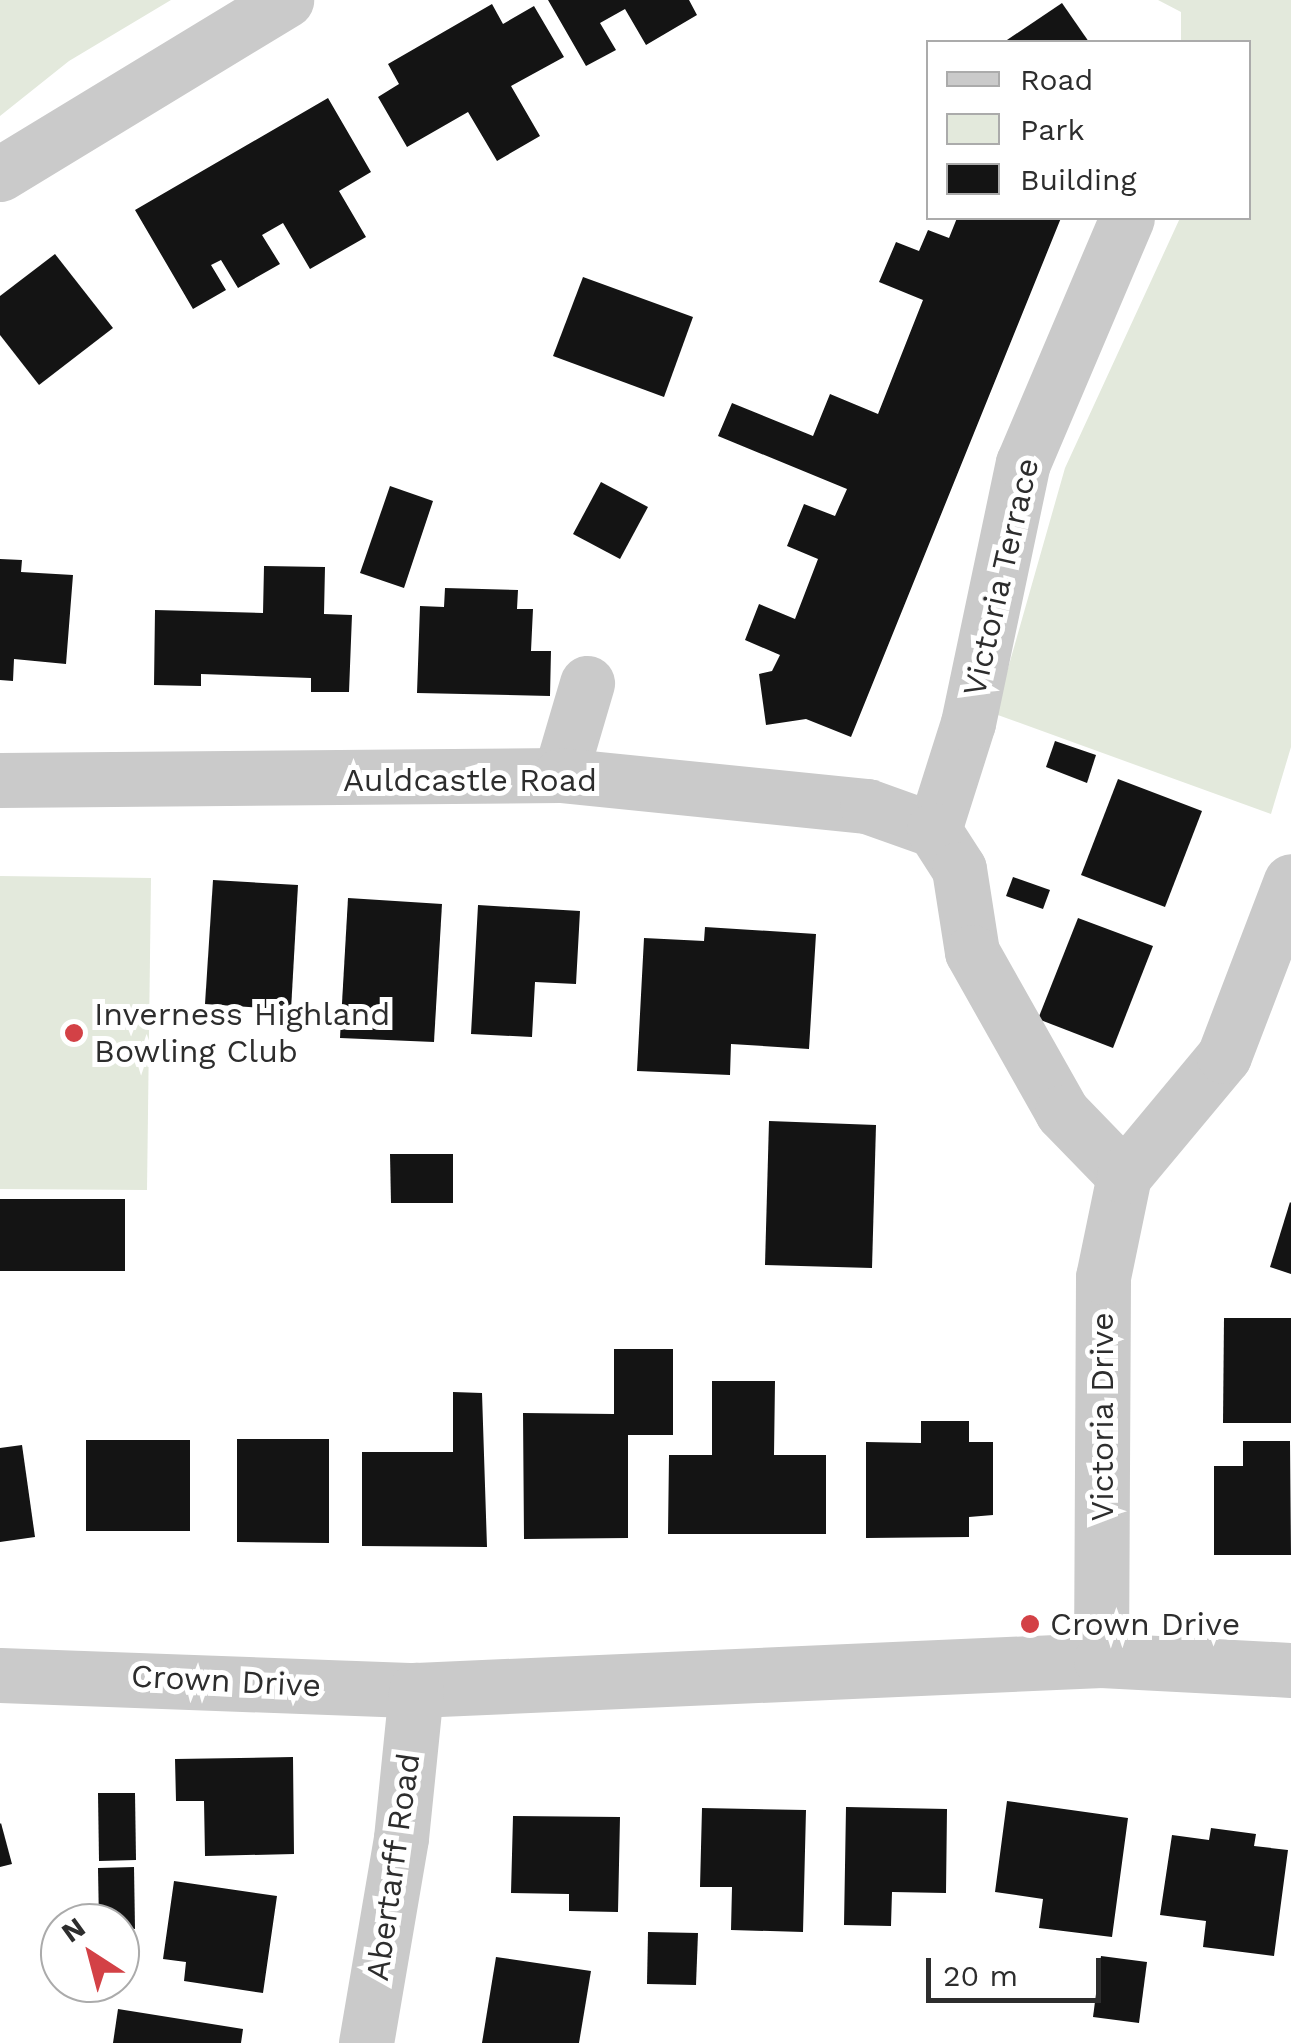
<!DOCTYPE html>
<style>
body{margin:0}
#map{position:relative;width:1291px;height:2043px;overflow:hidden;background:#fff;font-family:"Work Sans",sans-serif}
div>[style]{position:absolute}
.green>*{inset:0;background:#e3e9dc}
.building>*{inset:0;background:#141414}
.minor>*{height:55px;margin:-27.5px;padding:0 27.5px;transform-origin:27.5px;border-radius:27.5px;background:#cacaca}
.dots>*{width:28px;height:28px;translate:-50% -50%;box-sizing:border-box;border:5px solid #fff;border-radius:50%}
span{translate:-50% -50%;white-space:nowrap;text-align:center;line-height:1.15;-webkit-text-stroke:10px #fff;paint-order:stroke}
.street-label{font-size:32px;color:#2d2d2d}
.poi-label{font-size:32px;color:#2d2d2d}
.left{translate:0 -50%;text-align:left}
.legend{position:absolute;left:926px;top:40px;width:325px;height:180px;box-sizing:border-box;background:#fff;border:2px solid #ababab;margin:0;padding:12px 18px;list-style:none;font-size:30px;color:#2d2d2d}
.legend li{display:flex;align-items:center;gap:20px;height:50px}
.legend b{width:50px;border:2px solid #ababab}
.north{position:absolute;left:40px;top:1903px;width:100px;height:100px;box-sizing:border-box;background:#fff;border:2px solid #ababab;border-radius:50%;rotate:324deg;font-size:28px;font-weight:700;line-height:40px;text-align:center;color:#2d2d2d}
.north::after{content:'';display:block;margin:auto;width:35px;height:45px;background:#d34146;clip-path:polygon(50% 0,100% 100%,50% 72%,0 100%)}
.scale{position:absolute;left:926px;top:1958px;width:175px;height:45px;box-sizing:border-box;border:5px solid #2d2d2d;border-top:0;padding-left:12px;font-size:30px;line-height:35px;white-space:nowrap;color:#2d2d2d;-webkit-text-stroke:8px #fff;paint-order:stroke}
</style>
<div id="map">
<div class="green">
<i style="clip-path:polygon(0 0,171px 0,69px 61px,0 116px)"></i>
<i style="clip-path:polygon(1158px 0,1291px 0,1291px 747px,1271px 814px,995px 714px,1065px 468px,1180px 218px,1248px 218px,1248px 42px,1181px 42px,1181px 12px)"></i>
<i style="clip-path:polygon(0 876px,151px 878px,147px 1190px,0 1189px)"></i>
</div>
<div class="building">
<i style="clip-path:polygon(548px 0,689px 0,697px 15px,646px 45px,625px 9px,600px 23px,616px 50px,586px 66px)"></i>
<i style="clip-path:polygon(1062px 3px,1089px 42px,1004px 42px)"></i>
<i style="clip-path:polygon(492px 4px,503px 24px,534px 6px,564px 57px,511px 86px,540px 136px,497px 161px,468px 112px,407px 147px,378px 97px,399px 84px,388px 64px)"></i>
<i style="clip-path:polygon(328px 98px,371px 172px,339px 191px,366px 237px,310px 269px,283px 223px,262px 235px,280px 264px,238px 288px,221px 260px,211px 265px,226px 290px,193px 309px,135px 210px)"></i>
<i style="clip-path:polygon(957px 218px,1061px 218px,851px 737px,806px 719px,766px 725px,759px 674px,772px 671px,780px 655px,745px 640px,759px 604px,795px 619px,818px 559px,787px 546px,804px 504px,835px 516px,847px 489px,718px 436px,732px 403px,813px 436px,830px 394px,878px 414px,923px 300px,879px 282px,896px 242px,919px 251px,928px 230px,949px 238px)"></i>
<i style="clip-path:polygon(55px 254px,113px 328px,39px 385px,0 335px,0 296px)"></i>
<i style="clip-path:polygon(583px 277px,693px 317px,664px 397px,553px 356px)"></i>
<i style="clip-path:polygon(601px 482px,648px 507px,620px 559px,573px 534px)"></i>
<i style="clip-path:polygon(390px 486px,433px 501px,404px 588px,360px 573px)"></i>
<i style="clip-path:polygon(0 559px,22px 560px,21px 572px,73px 575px,66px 664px,14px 659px,13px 681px,0 680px)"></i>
<i style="clip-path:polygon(264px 566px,325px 567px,324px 614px,352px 615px,349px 692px,311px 692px,311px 678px,201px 674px,201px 686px,154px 685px,155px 610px,263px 613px)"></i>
<i style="clip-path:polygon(445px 588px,518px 590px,517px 609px,533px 609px,531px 651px,551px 651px,550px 696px,417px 693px,420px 606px,444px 607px)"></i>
<i style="clip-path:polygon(1055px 741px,1096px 755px,1087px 783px,1046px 767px)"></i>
<i style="clip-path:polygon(1118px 779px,1202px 811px,1165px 907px,1081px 875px)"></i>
<i style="clip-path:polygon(1013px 877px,1050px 890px,1043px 909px,1006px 896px)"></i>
<i style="clip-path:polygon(213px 880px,298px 885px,291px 1010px,205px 1004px)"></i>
<i style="clip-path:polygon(348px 898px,442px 904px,434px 1042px,340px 1038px)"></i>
<i style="clip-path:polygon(478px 905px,580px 911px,576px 984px,535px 982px,532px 1037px,471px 1034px)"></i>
<i style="clip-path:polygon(1078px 918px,1153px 946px,1113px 1048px,1038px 1019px)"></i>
<i style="clip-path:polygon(705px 927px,816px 934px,809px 1049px,731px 1044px,730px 1075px,637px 1071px,644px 938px,704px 941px)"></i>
<i style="clip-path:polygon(769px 1121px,876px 1125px,872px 1268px,765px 1265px)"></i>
<i style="clip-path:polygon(390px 1154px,453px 1154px,453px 1203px,391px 1203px)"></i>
<i style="clip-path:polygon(0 1199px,125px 1199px,125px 1271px,0 1271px)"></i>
<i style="clip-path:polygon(1290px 1202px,1291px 1203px,1291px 1274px,1270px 1267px)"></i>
<i style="clip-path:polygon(1224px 1318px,1291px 1318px,1291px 1423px,1223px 1423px)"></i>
<i style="clip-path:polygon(614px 1349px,673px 1349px,673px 1435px,628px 1435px,628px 1538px,524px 1539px,523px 1413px,614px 1414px)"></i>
<i style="clip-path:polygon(712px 1381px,775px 1381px,774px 1455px,826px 1455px,826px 1534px,668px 1534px,669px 1455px,712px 1455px)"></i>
<i style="clip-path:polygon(453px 1392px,482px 1393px,487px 1547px,362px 1546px,362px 1452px,453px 1452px)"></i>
<i style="clip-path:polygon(921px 1421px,969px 1421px,969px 1442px,993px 1442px,993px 1515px,969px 1517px,969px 1537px,866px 1538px,866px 1442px,921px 1443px)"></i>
<i style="clip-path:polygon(237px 1439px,329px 1439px,329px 1543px,237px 1542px)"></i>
<i style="clip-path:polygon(86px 1440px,190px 1440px,190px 1531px,86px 1531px)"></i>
<i style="clip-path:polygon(1243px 1441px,1290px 1441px,1291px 1555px,1214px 1555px,1214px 1466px,1243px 1466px)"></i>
<i style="clip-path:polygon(22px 1445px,35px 1537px,0 1542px,0 1448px)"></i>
<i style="clip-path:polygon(293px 1757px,294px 1854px,205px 1856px,204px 1801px,176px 1801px,175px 1759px)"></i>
<i style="clip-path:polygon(98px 1793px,135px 1793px,136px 1860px,99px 1861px)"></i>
<i style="clip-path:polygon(1007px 1801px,1128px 1818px,1112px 1937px,1039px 1928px,1043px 1899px,995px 1892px)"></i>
<i style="clip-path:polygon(846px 1807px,947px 1809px,946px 1893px,892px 1892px,891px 1926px,844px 1925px)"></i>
<i style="clip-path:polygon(702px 1808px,806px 1810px,803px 1932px,731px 1930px,732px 1887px,700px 1887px)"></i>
<i style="clip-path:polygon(513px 1816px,620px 1817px,618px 1912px,569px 1911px,569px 1894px,511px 1893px)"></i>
<i style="clip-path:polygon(1px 1823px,12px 1864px,0 1867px,0 1824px)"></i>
<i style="clip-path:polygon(1211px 1828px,1256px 1834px,1254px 1846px,1288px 1850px,1274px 1956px,1203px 1947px,1206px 1921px,1160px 1915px,1172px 1835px,1209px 1840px)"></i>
<i style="clip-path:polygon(134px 1867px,135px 1929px,99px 1923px,98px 1868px)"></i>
<i style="clip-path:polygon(174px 1881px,277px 1896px,263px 1993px,184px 1981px,186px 1962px,163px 1959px)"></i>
<i style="clip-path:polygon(648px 1932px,698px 1933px,696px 1985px,647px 1984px)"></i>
<i style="clip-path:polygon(1101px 1956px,1147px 1962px,1139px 2023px,1093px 2017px)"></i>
<i style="clip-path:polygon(496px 1957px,591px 1971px,579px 2043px,482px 2043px)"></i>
<i style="clip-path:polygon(118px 2009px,243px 2029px,241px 2043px,113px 2043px)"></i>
</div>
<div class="minor">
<i style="left:0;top:174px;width:335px;rotate:-31.3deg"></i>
<i style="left:560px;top:775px;width:96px;rotate:-73.6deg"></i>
<i style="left:0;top:780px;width:560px;rotate:-0.51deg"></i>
<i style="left:560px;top:775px;width:309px;rotate:5.8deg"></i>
<i style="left:867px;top:806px;width:71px;rotate:19.7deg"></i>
<i style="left:934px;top:830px;width:112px;rotate:-72.4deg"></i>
<i style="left:968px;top:723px;width:266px;rotate:-78.1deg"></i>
<i style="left:1023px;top:463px;width:266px;rotate:-67deg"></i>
<i style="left:934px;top:830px;width:46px;rotate:57.3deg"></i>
<i style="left:959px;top:869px;width:84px;rotate:81.1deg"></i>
<i style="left:972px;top:952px;width:184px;rotate:60.6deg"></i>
<i style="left:1062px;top:1112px;width:89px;rotate:45.9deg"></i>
<i style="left:1101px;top:1660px;width:383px;rotate:-89.7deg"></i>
<i style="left:1103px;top:1277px;width:103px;rotate:-78.3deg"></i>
<i style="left:1124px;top:1176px;width:156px;rotate:-50.2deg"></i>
<i style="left:1224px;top:1056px;width:187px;rotate:-69.1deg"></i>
<i style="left:0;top:1675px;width:416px;rotate:2.1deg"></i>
<i style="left:416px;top:1690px;width:686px;rotate:-2.51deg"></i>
<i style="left:1101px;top:1660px;width:190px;rotate:3deg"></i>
<i style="left:366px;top:2043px;width:208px;rotate:-80.3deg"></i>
<i style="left:401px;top:1838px;width:149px;rotate:-84.2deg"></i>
</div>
<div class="dots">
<i style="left:74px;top:1033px;background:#d34146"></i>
<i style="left:1030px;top:1624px;background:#d34146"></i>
</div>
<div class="street-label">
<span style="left:1001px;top:577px;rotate:-77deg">Victoria Terrace</span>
<span style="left:470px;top:780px">Auldcastle Road</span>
<span style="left:1102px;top:1417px;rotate:-90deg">Victoria Drive</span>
<span style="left:226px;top:1681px;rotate:3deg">Crown Drive</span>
<span style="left:393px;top:1867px;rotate:-82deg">Abertarff Road</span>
</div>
<div class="poi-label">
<span class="left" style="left:94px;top:1033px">Inverness Highland<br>Bowling Club</span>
<span class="left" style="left:1050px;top:1624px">Crown Drive</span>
</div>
<ul class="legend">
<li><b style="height:12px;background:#cacaca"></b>Road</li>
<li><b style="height:28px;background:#e3e9dc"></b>Park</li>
<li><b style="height:28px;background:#141414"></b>Building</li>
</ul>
<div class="north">N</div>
<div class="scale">20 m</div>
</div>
